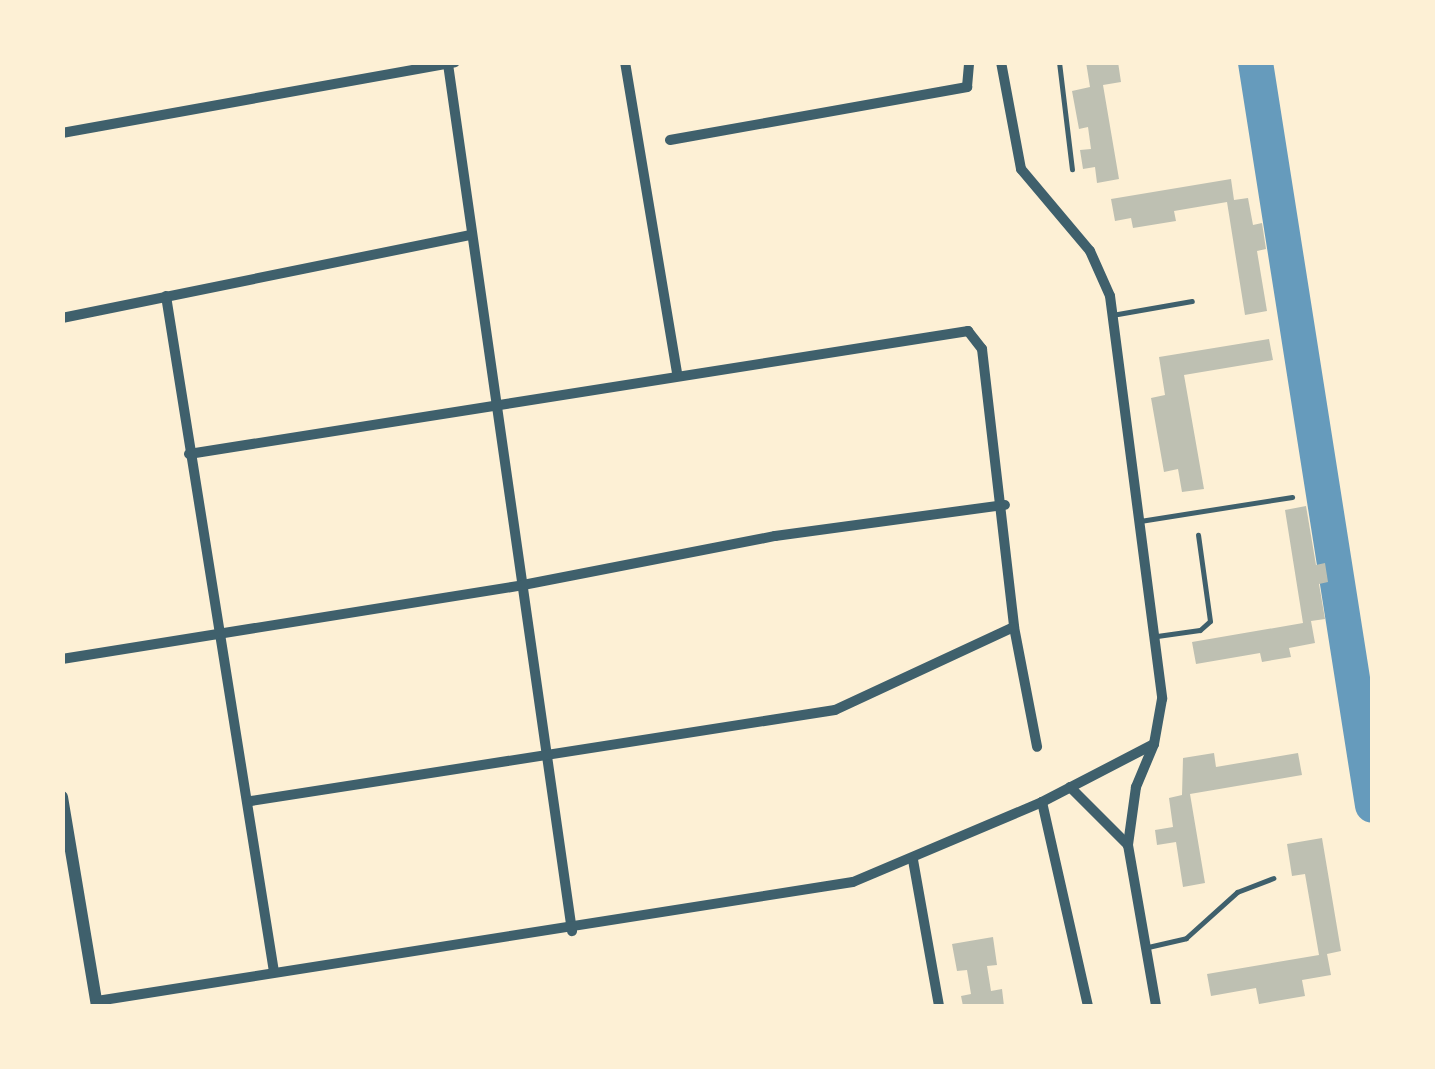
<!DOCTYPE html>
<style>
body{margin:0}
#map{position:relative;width:1435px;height:1069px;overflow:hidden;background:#fdf0d5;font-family:"Fira Sans",sans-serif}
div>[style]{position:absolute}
.river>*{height:35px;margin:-17.5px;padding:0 17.5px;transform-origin:17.5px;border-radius:17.5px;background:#669bbc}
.building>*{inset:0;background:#bec0b2}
.service>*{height:5px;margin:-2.5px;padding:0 2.5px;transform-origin:2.5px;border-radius:2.5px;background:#3f606c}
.minor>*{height:10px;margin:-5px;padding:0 5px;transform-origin:5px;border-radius:5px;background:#3f606c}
.tertiary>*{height:12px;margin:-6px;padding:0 6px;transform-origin:6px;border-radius:6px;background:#3f606c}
span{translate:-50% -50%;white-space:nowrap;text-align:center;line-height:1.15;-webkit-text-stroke:8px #fdf0d5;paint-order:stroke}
.frame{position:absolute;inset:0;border:65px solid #fdf0d5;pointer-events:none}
</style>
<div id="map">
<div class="river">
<i style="left:1255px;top:62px;width:752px;rotate:81.05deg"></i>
</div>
<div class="building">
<i style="clip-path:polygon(1086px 62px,1118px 62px,1121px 82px,1103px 85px,1119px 179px,1097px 183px,1095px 167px,1083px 169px,1080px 150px,1091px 149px,1088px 127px,1079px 129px,1072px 91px,1090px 87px)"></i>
<i style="clip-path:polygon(1231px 179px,1234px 200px,1248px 198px,1253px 225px,1262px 223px,1266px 249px,1257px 251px,1267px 311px,1245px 315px,1227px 202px,1174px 211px,1176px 221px,1133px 228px,1131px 218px,1115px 221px,1111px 199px)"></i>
<i style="clip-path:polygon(1269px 339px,1273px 360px,1184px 375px,1204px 489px,1182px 492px,1178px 469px,1164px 472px,1151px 398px,1165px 395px,1159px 357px)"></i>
<i style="clip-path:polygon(1306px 506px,1316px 565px,1325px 563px,1328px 582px,1319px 584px,1325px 619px,1311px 621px,1315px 643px,1289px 648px,1291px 657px,1262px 662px,1260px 653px,1196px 664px,1192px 642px,1303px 623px,1285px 510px)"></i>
<i style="clip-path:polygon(1214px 753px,1216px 767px,1298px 753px,1302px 775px,1190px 794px,1205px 883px,1183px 887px,1176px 842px,1157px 845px,1155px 830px,1173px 827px,1169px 798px,1182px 795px,1183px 758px)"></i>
<i style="clip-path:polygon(1322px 838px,1341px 951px,1327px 954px,1331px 975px,1302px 980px,1305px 996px,1259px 1004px,1256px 988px,1211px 996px,1207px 974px,1319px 955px,1305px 874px,1292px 876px,1287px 844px)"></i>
<i style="clip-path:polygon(993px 937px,997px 965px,987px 966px,991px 991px,1002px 989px,1004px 1006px,963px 1006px,961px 996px,971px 994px,967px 970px,957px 971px,952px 944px)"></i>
</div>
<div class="service">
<i style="left:1059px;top:62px;width:108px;rotate:83.1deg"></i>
<i style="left:1112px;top:315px;width:81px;rotate:-9.9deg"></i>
<i style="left:1140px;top:521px;width:154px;rotate:-9deg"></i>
<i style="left:1157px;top:636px;width:43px;rotate:-7.9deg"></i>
<i style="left:1200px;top:630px;width:13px;rotate:-42deg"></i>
<i style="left:1210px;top:621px;width:87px;rotate:-97.9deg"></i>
<i style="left:1148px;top:947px;width:39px;rotate:-13deg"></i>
<i style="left:1186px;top:938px;width:69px;rotate:-42deg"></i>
<i style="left:1237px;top:892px;width:39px;rotate:-21deg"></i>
</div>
<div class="minor">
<i style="left:625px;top:62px;width:315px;rotate:80.5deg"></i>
<i style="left:1001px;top:62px;width:109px;rotate:79.4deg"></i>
<i style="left:1021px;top:169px;width:107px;rotate:49.9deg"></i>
<i style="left:1090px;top:251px;width:49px;rotate:66deg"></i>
<i style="left:1110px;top:296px;width:406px;rotate:82.6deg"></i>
<i style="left:1162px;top:699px;width:46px;rotate:100.1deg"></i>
<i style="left:1154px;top:744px;width:47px;rotate:112.7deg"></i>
<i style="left:1136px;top:787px;width:59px;rotate:97.9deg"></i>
<i style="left:1128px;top:845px;width:163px;rotate:80.1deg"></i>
<i style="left:448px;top:64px;width:876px;rotate:81.86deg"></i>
<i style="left:62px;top:133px;width:399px;rotate:-10.2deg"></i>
<i style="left:670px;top:140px;width:302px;rotate:-10.1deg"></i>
<i style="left:967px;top:87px;width:25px;rotate:-85deg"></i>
<i style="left:166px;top:296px;width:685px;rotate:80.92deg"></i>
<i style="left:62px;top:318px;width:416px;rotate:-11.5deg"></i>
<i style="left:189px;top:454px;width:789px;rotate:-8.97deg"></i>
<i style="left:968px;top:331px;width:23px;rotate:52deg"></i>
<i style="left:982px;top:349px;width:280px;rotate:83.4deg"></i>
<i style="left:1014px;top:627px;width:122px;rotate:79.1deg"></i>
<i style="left:62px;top:659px;width:467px;rotate:-9.1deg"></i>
<i style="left:523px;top:585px;width:257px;rotate:-11deg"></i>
<i style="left:775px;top:536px;width:232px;rotate:-7.7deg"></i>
<i style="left:1070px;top:787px;width:82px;rotate:45deg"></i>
<i style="left:251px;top:801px;width:591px;rotate:-8.86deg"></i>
<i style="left:835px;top:710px;width:197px;rotate:-24.9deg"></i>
<i style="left:1042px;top:802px;width:209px;rotate:77.3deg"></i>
<i style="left:913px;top:860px;width:148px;rotate:79.9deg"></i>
<i style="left:97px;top:1001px;width:765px;rotate:-8.95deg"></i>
<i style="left:853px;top:882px;width:205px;rotate:-22.9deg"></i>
<i style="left:1042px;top:802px;width:126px;rotate:-27.4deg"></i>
</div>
<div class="tertiary">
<i style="left:62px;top:797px;width:212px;rotate:80.5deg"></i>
</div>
<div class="frame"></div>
</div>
